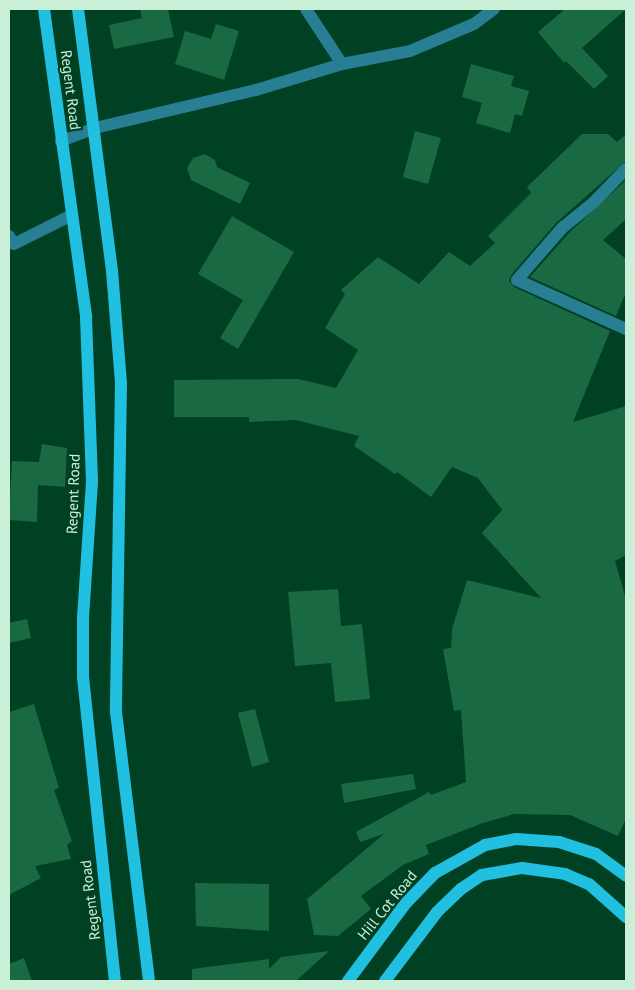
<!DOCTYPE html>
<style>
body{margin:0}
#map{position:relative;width:635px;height:990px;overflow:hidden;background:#004123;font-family:"PT Sans",sans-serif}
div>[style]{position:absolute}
.building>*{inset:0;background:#196a42}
.minor>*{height:12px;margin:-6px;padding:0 6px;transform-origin:6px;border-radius:6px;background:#287e92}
.major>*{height:12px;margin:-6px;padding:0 6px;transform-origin:6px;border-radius:6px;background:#21c0e1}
span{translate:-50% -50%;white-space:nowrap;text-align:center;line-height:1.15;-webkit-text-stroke:4.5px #004123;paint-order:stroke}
.street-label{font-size:15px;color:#caefd7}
.frame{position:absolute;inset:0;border:10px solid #caefd7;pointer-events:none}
</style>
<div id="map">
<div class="building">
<i style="clip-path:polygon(140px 9px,168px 9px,174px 37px,114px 49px,109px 25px,142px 18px)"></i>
<i style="clip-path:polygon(565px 9px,626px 9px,582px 48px,608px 76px,594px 89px,566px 61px,564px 63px,538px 32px)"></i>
<i style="clip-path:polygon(216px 24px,239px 31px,224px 80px,175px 64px,185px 31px,211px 39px)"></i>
<i style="clip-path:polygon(471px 64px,514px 76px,511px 86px,529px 91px,522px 116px,515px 114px,510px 133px,476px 123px,482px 103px,462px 97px)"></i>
<i style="clip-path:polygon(415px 131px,441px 138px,428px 184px,403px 177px)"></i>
<i style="clip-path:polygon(582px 134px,608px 134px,617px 142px,626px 134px,626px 161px,557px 222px,511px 275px,509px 281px,514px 287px,610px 331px,573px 422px,626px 406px,626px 555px,615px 561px,626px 599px,626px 819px,618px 836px,570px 815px,514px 814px,483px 823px,426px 845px,429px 854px,403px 865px,361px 896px,371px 909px,338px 936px,314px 935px,307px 899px,384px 834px,360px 842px,356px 832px,429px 792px,431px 795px,466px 782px,461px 710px,454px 711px,443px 649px,451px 648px,452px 629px,467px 580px,541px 598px,482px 533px,502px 510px,478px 478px,452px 467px,431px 497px,397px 472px,395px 474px,354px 446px,359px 436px,296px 420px,249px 422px,249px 417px,174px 417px,174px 380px,298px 379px,336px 388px,358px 350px,325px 328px,345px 294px,341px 290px,378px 257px,419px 284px,449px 252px,470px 266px,495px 243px,488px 236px,531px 193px,527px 187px)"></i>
<i style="clip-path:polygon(205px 154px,215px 160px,217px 167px,250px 183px,240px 204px,191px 180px,187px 168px,193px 158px)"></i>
<i style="clip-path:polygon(626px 180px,626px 219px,603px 240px,626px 259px,626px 292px,616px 316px,530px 277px,569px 233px)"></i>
<i style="clip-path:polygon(232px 216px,294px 252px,238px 349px,220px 338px,243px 300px,198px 274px)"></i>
<i style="clip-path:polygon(42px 444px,67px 448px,65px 487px,38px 485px,37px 522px,9px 520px,12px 461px,39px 462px)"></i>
<i style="clip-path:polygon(338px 589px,341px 626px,362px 624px,370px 699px,335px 702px,331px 663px,295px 666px,288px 592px)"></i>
<i style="clip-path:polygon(27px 619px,31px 638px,9px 643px,9px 623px)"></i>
<i style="clip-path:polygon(34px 704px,59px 788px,54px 790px,72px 841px,67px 845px,71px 859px,35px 866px,41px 878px,9px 895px,9px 712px)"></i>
<i style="clip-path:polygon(255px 709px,269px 762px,252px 767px,238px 713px)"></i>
<i style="clip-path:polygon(413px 774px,416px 789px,344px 803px,341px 784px)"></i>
<i style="clip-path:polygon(195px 883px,269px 884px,269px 931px,196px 926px)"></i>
<i style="clip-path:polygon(329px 951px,296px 981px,192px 981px,192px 969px,269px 959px,269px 969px,281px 957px)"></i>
<i style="clip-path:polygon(24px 958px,32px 981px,9px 981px,9px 964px)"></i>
</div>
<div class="minor">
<i style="left:306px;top:9px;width:66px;rotate:56.8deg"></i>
<i style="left:61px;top:141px;width:36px;rotate:-21deg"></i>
<i style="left:95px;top:128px;width:165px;rotate:-13.3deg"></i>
<i style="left:256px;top:90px;width:90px;rotate:-16.8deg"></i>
<i style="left:342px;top:64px;width:69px;rotate:-10.8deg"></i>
<i style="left:410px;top:51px;width:69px;rotate:-22.9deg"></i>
<i style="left:474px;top:24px;width:25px;rotate:-37deg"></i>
<i style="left:626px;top:169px;width:47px;rotate:134.1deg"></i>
<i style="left:593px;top:203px;width:38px;rotate:141deg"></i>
<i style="left:563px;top:227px;width:70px;rotate:131deg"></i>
<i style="left:517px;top:280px;width:120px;rotate:24.2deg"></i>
<i style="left:9px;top:236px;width:9px;rotate:58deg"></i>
<i style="left:14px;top:244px;width:65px;rotate:-26.6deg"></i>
</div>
<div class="major">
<i style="left:44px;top:9px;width:311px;rotate:82.2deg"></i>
<i style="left:86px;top:317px;width:165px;rotate:87.9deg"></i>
<i style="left:92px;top:482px;width:136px;rotate:93.8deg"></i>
<i style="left:83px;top:618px;width:59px;rotate:90deg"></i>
<i style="left:83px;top:677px;width:306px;rotate:84deg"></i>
<i style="left:78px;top:9px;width:264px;rotate:82.6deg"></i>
<i style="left:112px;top:271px;width:112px;rotate:85.4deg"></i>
<i style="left:121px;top:383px;width:329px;rotate:90.9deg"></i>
<i style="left:116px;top:712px;width:271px;rotate:83deg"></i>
<i style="left:348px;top:981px;width:97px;rotate:-53.4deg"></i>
<i style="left:406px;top:903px;width:42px;rotate:-46deg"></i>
<i style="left:435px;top:873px;width:57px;rotate:-29.2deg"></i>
<i style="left:485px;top:845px;width:32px;rotate:-11deg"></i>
<i style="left:516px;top:839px;width:43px;rotate:4deg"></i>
<i style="left:559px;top:842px;width:39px;rotate:18deg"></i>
<i style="left:596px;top:854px;width:37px;rotate:36deg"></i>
<i style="left:385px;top:981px;width:86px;rotate:-53deg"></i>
<i style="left:437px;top:912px;width:33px;rotate:-44deg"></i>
<i style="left:461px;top:889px;width:25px;rotate:-34deg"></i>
<i style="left:482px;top:875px;width:41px;rotate:-9.9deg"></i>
<i style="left:522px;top:868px;width:43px;rotate:7.9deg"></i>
<i style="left:565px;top:874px;width:26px;rotate:23deg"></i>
<i style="left:589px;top:884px;width:50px;rotate:41.7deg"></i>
</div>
<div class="street-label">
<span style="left:71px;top:90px;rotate:83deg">Regent Road</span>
<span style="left:73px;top:494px;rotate:-88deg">Regent Road</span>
<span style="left:90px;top:900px;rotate:-97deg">Regent Road</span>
<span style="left:387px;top:905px;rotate:-51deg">Hill Cot Road</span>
</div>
<div class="frame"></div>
</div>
